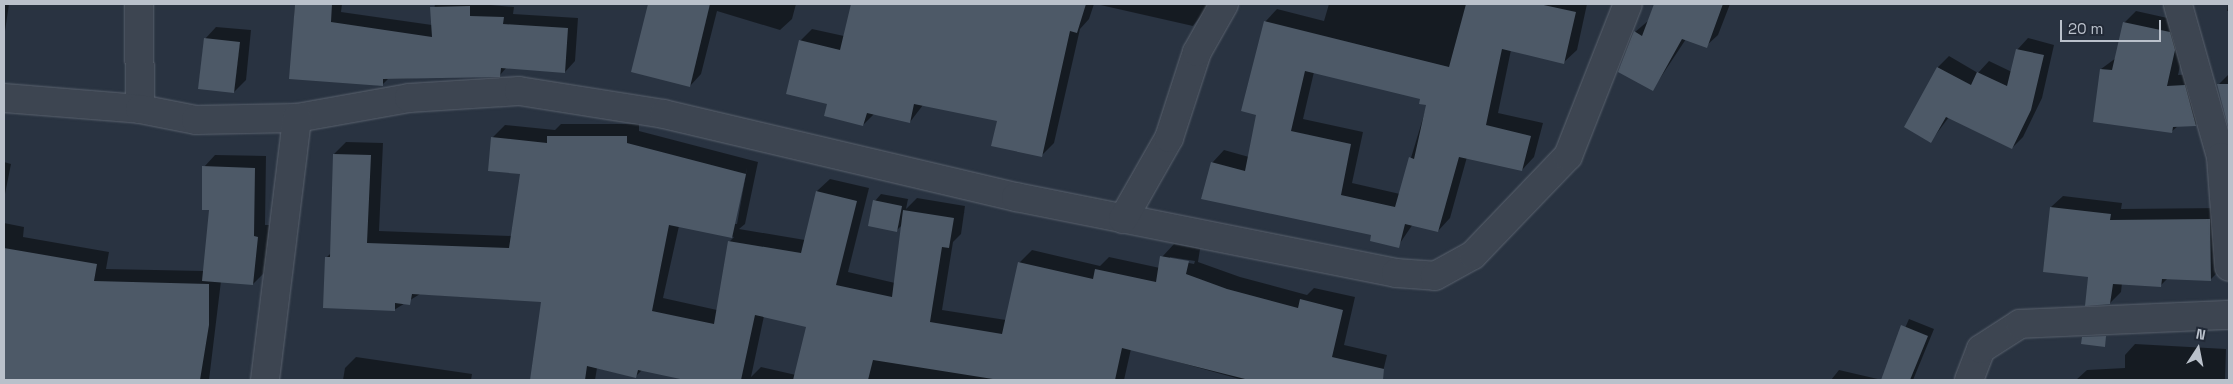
<!DOCTYPE html>
<style>
body{margin:0}
#map{position:relative;width:2233px;height:384px;overflow:hidden;background:#293341;font-family:"Space Grotesk",sans-serif}
div>[style]{position:absolute}
.shadow>*{inset:0;background:#0007}
.building>*{inset:0;background:#4d5967}
.roads{filter:drop-shadow(0 0 1px #5b636f) drop-shadow(0 0 1px #5b636f)}
.minor>*{height:28px;margin:-14px;padding:0 14px;transform-origin:14px;border-radius:14px;background:#3d4551}
span{translate:-50% -50%;white-space:nowrap;text-align:center;line-height:1.15;-webkit-text-stroke:5px #222a37;paint-order:stroke}
.frame{position:absolute;inset:0;border:5px solid #bac1cb;pointer-events:none}
.north{position:absolute;left:2173px;top:324px;width:50px;height:50px;-webkit-text-stroke:4px #222a37;paint-order:stroke;rotate:11deg;font-size:14px;font-weight:700;line-height:20px;text-align:center;color:#bac1cb}
.north::after{content:'';display:block;margin:auto;width:18px;height:22px;background:#bac1cb;clip-path:polygon(50% 0,100% 100%,50% 72%,0 100%)}
.scale{position:absolute;left:2060px;top:20px;width:101px;height:22px;box-sizing:border-box;border:2px solid #bac1cb;border-top:0;padding-left:6px;font-size:15px;line-height:18px;white-space:nowrap;color:#bac1cb;-webkit-text-stroke:4px #222a37;paint-order:stroke}
</style>
<div id="map">
<div class="shadow">
<i style="clip-path:polygon(4px 4px,9px 4px,4px 38px)"></i>
<i style="clip-path:polygon(295px 4px,342px 4px,341px 12px,432px 25px,435px 4px,480px 4px,514px 7px,513px 14px,578px 18px,575px 61px,565px 72px,507px 67px,500px 75px,388px 79px,382px 85px,290px 78px)"></i>
<i style="clip-path:polygon(650px 4px,796px 4px,792px 19px,780px 30px,717px 11px,701px 74px,690px 86px,633px 71px)"></i>
<i style="clip-path:polygon(852px 4px,1094px 4px,1089px 19px,1080px 29px,1054px 143px,1041px 156px,999px 120px,923px 105px,910px 122px,874px 114px,863px 125px,828px 103px,800px 41px,812px 29px,844px 36px)"></i>
<i style="clip-path:polygon(1096px 4px,1210px 4px,1193px 26px)"></i>
<i style="clip-path:polygon(evenodd,1329px 4px,1587px 4px,1577px 50px,1564px 62px,1511px 50px,1498px 113px,1543px 123px,1534px 157px,1522px 170px,1467px 157px,1450px 218px,1438px 231px,1413px 224px,1398px 246px,1212px 163px,1224px 150px,1249px 157px,1258px 114px,1265px 22px,1277px 9px,1324px 21px,1329px 4px,1314px 72px,1421px 98px,1427px 105px,1400px 194px,1352px 183px,1363px 132px,1303px 119px,1314px 72px)"></i>
<i style="clip-path:polygon(1655px 4px,1730px 4px,1718px 35px,1706px 46px,1686px 39px,1653px 89px,1635px 32px,1648px 21px)"></i>
<i style="clip-path:polygon(2228px 4px,2229px 4px,2229px 11px,2227px 11px)"></i>
<i style="clip-path:polygon(2136px 11px,2181px 21px,2186px 38px,2178px 75px,2196px 74px,2207px 113px,2196px 125px,2178px 126px,2171px 132px,2101px 69px,2116px 58px,2124px 23px)"></i>
<i style="clip-path:polygon(216px 27px,251px 30px,246px 80px,234px 92px,205px 39px)"></i>
<i style="clip-path:polygon(2028px 38px,2054px 45px,2042px 98px,2023px 137px,2012px 148px,1949px 117px,1931px 141px,1905px 127px,1938px 67px,1949px 56px,1978px 73px,1989px 61px,2012px 72px,2017px 50px)"></i>
<i style="clip-path:polygon(2229px 74px,2229px 124px,2218px 85px)"></i>
<i style="clip-path:polygon(evenodd,561px 124px,639px 124px,639px 131px,758px 162px,745px 224px,739px 229px,805px 240px,817px 191px,830px 179px,869px 188px,848px 272px,895px 283px,903px 224px,896px 231px,875px 201px,881px 194px,908px 199px,906px 209px,917px 198px,965px 206px,961px 234px,953px 242px,942px 310px,1006px 320px,1019px 263px,1032px 250px,1100px 266px,1109px 257px,1160px 268px,1162px 257px,1174px 244px,1200px 249px,1198px 262px,1240px 277px,1307px 295px,1314px 288px,1355px 297px,1344px 345px,1387px 355px,1381px 380px,1243px 380px,1131px 349px,1124px 380px,691px 380px,642px 370px,635px 377px,597px 368px,595px 380px,531px 380px,542px 301px,420px 294px,394px 310px,326px 258px,331px 253px,334px 154px,346px 142px,383px 143px,379px 231px,512px 236px,521px 173px,492px 138px,505px 125px,555px 130px,561px 124px,747px 168px,737px 224px,734px 224px,747px 168px,561px 124px,679px 226px,734px 237px,729px 242px,717px 310px,663px 298px,679px 226px,561px 124px,1170px 257px,1195px 261px,1194px 264px,1170px 259px,1170px 257px,561px 124px,764px 316px,807px 326px,796px 375px,761px 367px,751px 377px,764px 316px)"></i>
<i style="clip-path:polygon(215px 155px,266px 156px,265px 225px,269px 225px,265px 272px,253px 284px,221px 281px,209px 380px,19px 380px,34px 311px,4px 307px,4px 223px,24px 227px,23px 237px,109px 252px,106px 269px,204px 271px,210px 208px,204px 167px)"></i>
<i style="clip-path:polygon(4px 162px,11px 164px,4px 199px)"></i>
<i style="clip-path:polygon(2063px 196px,2122px 203px,2121px 209px,2221px 208px,2222px 268px,2210px 280px,2168px 278px,2161px 285px,2122px 283px,2121px 292px,2110px 303px,2051px 207px)"></i>
<i style="clip-path:polygon(1909px 319px,1934px 329px,1913px 380px,1831px 380px,1839px 370px,1882px 380px)"></i>
<i style="clip-path:polygon(2135px 344px,2226px 349px,2225px 380px,2076px 380px,2087px 370px,2125px 368px,2125px 355px)"></i>
<i style="clip-path:polygon(356px 357px,472px 374px,471px 380px,343px 380px,345px 368px)"></i>
</div>
<div class="building">
<i style="clip-path:polygon(295px 4px,332px 4px,331px 22px,432px 37px,430px 7px,470px 6px,470px 16px,504px 17px,503px 24px,568px 28px,565px 73px,501px 68px,500px 77px,383px 79px,383px 86px,289px 79px)"></i>
<i style="clip-path:polygon(648px 4px,710px 4px,690px 87px,631px 72px)"></i>
<i style="clip-path:polygon(851px 4px,1086px 4px,1077px 33px,1070px 31px,1042px 157px,991px 146px,997px 121px,914px 104px,910px 123px,867px 113px,863px 126px,824px 116px,827px 104px,786px 94px,799px 40px,840px 50px)"></i>
<i style="clip-path:polygon(evenodd,1466px 4px,1539px 4px,1576px 12px,1564px 64px,1502px 49px,1486px 125px,1531px 136px,1522px 171px,1459px 157px,1438px 232px,1405px 224px,1399px 248px,1370px 241px,1371px 235px,1201px 199px,1211px 162px,1245px 171px,1256px 115px,1241px 111px,1264px 21px,1449px 67px,1466px 4px,1305px 71px,1420px 99px,1419px 104px,1426px 105px,1414px 159px,1409px 157px,1395px 207px,1341px 195px,1351px 144px,1291px 131px,1305px 71px)"></i>
<i style="clip-path:polygon(1654px 4px,1723px 4px,1707px 48px,1682px 39px,1653px 91px,1618px 72px,1634px 31px,1642px 36px)"></i>
<i style="clip-path:polygon(2123px 22px,2170px 32px,2175px 50px,2167px 86px,2185px 85px,2196px 126px,2173px 127px,2172px 133px,2093px 122px,2100px 69px,2112px 70px)"></i>
<i style="clip-path:polygon(204px 38px,240px 42px,234px 93px,198px 89px)"></i>
<i style="clip-path:polygon(2016px 49px,2044px 55px,2031px 110px,2012px 149px,1946px 117px,1931px 143px,1904px 127px,1937px 67px,1971px 85px,1977px 72px,2007px 86px)"></i>
<i style="clip-path:polygon(2217px 84px,2229px 84px,2229px 125px,2228px 126px)"></i>
<i style="clip-path:polygon(547px 136px,627px 136px,627px 143px,746px 174px,732px 238px,669px 225px,652px 311px,714px 324px,728px 241px,801px 253px,816px 191px,857px 201px,836px 285px,892px 297px,903px 210px,954px 218px,949px 248px,942px 247px,930px 322px,1002px 334px,1018px 262px,1093px 279px,1095px 269px,1156px 282px,1160px 256px,1189px 261px,1186px 274px,1227px 289px,1298px 308px,1300px 299px,1343px 310px,1332px 357px,1384px 369px,1383px 380px,1249px 380px,1122px 348px,1115px 380px,999px 380px,873px 360px,868px 380px,793px 380px,806px 327px,755px 315px,741px 380px,685px 380px,638px 370px,636px 378px,587px 366px,585px 380px,530px 380px,541px 302px,412px 294px,410px 305px,395px 303px,395px 311px,323px 308px,325px 257px,330px 257px,333px 154px,371px 155px,367px 243px,509px 248px,520px 174px,488px 171px,491px 137px,547px 143px)"></i>
<i style="clip-path:polygon(202px 166px,255px 168px,254px 236px,258px 237px,253px 285px,202px 281px,209px 210px,202px 210px)"></i>
<i style="clip-path:polygon(873px 200px,902px 206px,897px 232px,868px 226px)"></i>
<i style="clip-path:polygon(2050px 207px,2111px 214px,2110px 220px,2210px 219px,2211px 281px,2162px 279px,2161px 287px,2113px 284px,2110px 304px,2085px 306px,2088px 277px,2043px 272px)"></i>
<i style="clip-path:polygon(4px 248px,97px 264px,94px 281px,209px 284px,209px 325px,200px 380px,4px 380px)"></i>
<i style="clip-path:polygon(1901px 325px,1928px 336px,1910px 380px,1881px 380px)"></i>
<i style="clip-path:polygon(2106px 336px,2105px 347px,2081px 344px,2082px 337px)"></i>
</div>
<div class="roads">
<div class="minor">
<i style="left:139px;top:4px;width:105px;rotate:89.5deg"></i>
<i style="left:2178px;top:5px;width:158px;rotate:74.2deg"></i>
<i style="left:2221px;top:157px;width:110px;rotate:85.8deg"></i>
<i style="left:4px;top:98px;width:136px;rotate:4.6deg"></i>
<i style="left:140px;top:109px;width:57px;rotate:11.1deg"></i>
<i style="left:196px;top:120px;width:101px;rotate:-1.1deg"></i>
<i style="left:297px;top:118px;width:114px;rotate:-10.1deg"></i>
<i style="left:409px;top:98px;width:110px;rotate:-3.6deg"></i>
<i style="left:519px;top:91px;width:147px;rotate:9deg"></i>
<i style="left:664px;top:114px;width:362px;rotate:13.3deg"></i>
<i style="left:1016px;top:197px;width:388px;rotate:11.3deg"></i>
<i style="left:1396px;top:273px;width:39px;rotate:4deg"></i>
<i style="left:1435px;top:276px;width:43px;rotate:-28.9deg"></i>
<i style="left:1473px;top:255px;width:137px;rotate:-46.2deg"></i>
<i style="left:1568px;top:156px;width:163px;rotate:-68.5deg"></i>
<i style="left:1123px;top:219px;width:93px;rotate:-60.4deg"></i>
<i style="left:1169px;top:138px;width:90px;rotate:-72deg"></i>
<i style="left:1197px;top:52px;width:55px;rotate:-60.6deg"></i>
<i style="left:265px;top:380px;width:264px;rotate:-83deg"></i>
<i style="left:1969px;top:380px;width:33px;rotate:-69deg"></i>
<i style="left:1981px;top:349px;width:46px;rotate:-32.7deg"></i>
<i style="left:2020px;top:324px;width:209px;rotate:-2.5deg"></i>
</div>
</div>
<div class="frame"></div>
<div class="north">N</div>
<div class="scale">20 m</div>
</div>
